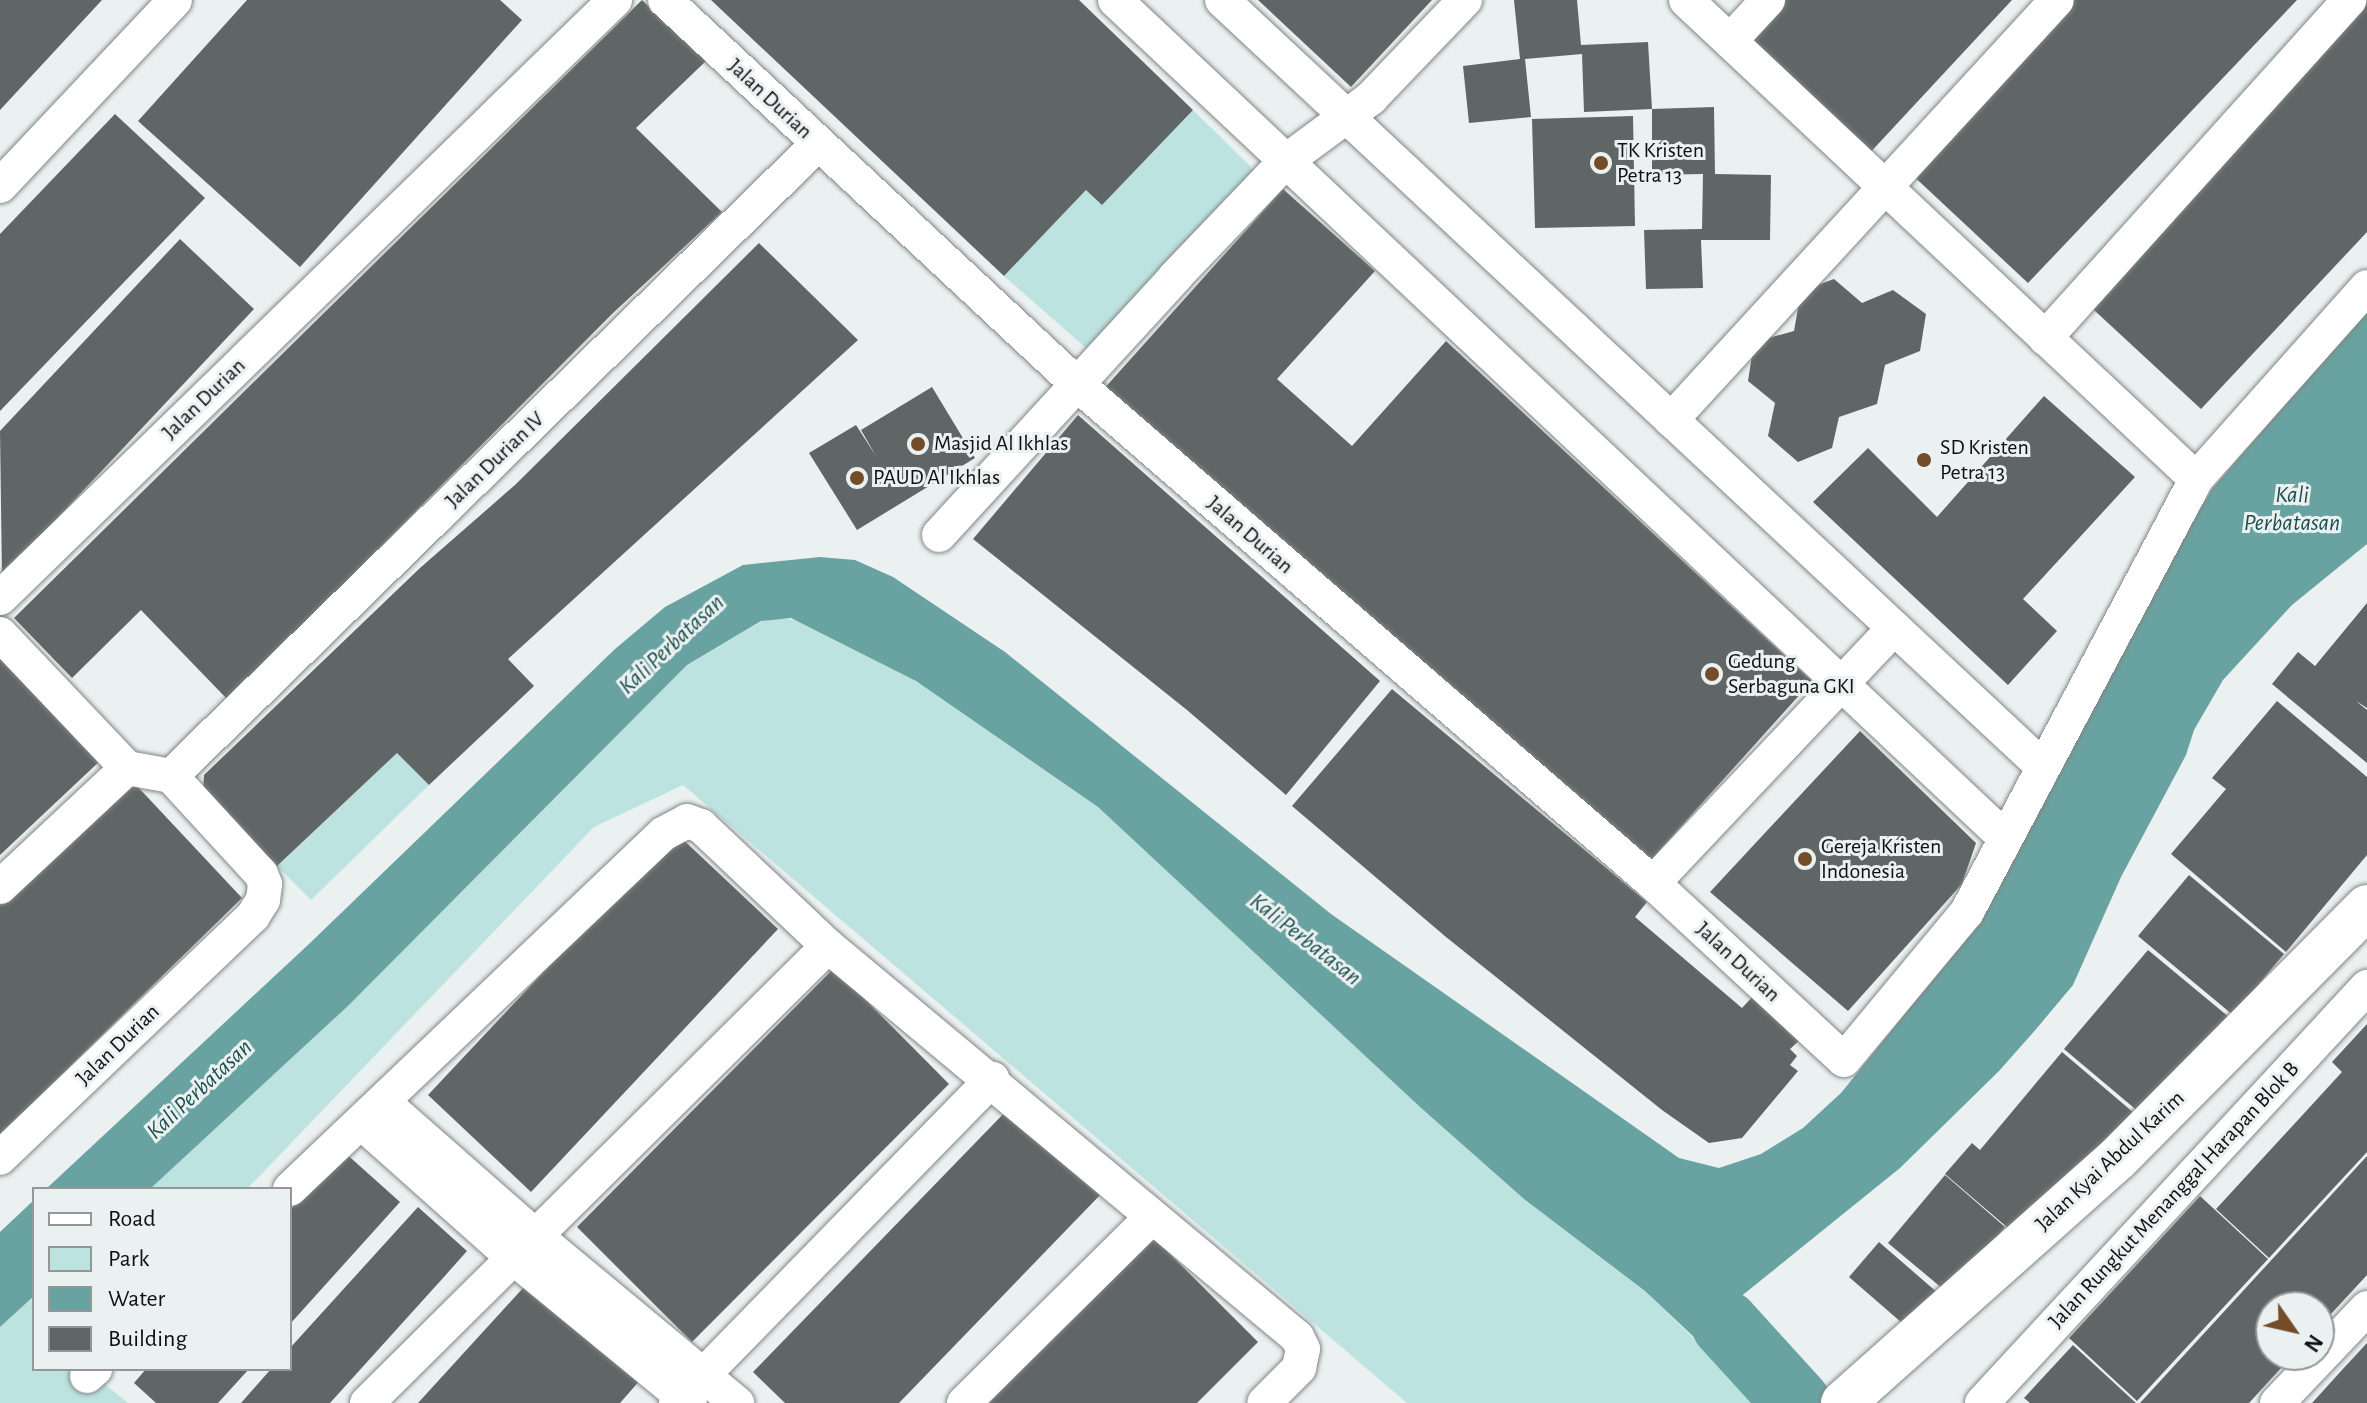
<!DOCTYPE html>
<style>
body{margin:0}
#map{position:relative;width:2367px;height:1403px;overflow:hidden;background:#ebf0f0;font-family:"Alegreya Sans",sans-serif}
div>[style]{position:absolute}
.green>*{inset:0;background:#bde3e1}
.water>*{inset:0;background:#69a3a1}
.river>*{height:68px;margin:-34px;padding:0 34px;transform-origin:34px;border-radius:34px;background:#69a3a1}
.building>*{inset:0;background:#606565}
.roads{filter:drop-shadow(0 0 2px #818686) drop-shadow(0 0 2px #818686)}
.street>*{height:34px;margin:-17px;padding:0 17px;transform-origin:17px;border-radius:17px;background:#fff}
.secondary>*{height:44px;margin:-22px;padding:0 22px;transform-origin:22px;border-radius:22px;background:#fff}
.dots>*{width:22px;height:22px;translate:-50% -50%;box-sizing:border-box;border:4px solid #ebf0f0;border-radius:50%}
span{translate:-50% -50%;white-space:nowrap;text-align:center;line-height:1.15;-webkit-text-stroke:6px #ebf0f0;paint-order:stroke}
.street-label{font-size:22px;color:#0f1111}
.poi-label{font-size:22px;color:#0f1111}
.left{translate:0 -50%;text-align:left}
.water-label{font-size:24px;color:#1b4f4e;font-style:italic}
.legend{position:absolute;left:32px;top:1187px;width:260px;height:184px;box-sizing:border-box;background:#ebf0f0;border:2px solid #939797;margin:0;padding:10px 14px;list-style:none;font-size:24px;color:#0f1111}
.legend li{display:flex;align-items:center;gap:16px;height:40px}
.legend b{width:40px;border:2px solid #939797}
.north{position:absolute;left:2255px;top:1291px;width:80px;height:80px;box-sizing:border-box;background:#ebf0f0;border:2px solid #939797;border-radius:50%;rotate:124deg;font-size:22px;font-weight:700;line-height:32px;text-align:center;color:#0f1111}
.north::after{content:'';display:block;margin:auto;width:28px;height:36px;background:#734d2a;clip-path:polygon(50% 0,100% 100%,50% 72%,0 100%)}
</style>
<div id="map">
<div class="green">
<i style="clip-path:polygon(1193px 110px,1254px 170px,1086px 348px,1004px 276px,1086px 190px)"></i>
<i style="clip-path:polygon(779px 618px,801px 621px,916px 681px,1098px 807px,1420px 1107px,1524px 1199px,1645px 1291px,1760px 1403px,1407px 1403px,683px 785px,594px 827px,247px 1189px,150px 1189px,349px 1005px,687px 665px,762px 621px)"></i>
<i style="clip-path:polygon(397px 753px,429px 785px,311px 900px,277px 866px)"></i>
<i style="clip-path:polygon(34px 1296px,34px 1369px,86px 1369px,128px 1403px,0 1403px,0 1327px)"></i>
</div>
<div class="water">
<i style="clip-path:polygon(2367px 310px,2367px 544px,2292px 605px,2223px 680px,2194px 730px,2186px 755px,2121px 877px,2073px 985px,2037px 1028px,1999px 1071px,1900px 1168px,1718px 1315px,1791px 1393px,1779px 1403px,1764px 1403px,1645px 1291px,1524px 1199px,1420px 1107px,1098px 807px,916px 681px,791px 618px,761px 621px,687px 665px,349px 1005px,150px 1189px,46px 1189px,309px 944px,615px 649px,665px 607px,743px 565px,820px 557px,855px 560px,893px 577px,1005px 652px,1331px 914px,1679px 1158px,1719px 1168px,1761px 1154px,1803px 1128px,1841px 1093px,1969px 935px,2133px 624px,2212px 489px)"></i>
<i style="clip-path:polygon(34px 1200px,34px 1296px,0 1327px,0 1232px)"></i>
</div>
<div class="river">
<i style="left:1725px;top:1324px;width:107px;rotate:47.7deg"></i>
</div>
<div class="building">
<i style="clip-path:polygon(0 0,102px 0,0 110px)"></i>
<i style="clip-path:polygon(247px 0,500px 0,522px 20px,300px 267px,138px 121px)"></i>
<i style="clip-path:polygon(642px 0,706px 61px,636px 128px,722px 212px,613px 313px,228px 700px,141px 610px,72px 678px,14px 618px)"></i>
<i style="clip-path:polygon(711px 0,1079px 0,1193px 110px,1102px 205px,1086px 190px,1004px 276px)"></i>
<i style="clip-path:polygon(1258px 0,1432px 0,1351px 87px)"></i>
<i style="clip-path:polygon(1514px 0,1577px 0,1581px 45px,1648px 42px,1652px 109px,1584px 112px,1582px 54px,1525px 59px,1531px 117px,1469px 123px,1463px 66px,1520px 59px)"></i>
<i style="clip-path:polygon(1773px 0,2012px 0,1866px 157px,1738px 37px)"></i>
<i style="clip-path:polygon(2068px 0,2297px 0,2028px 283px,1907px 170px)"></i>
<i style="clip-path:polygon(2358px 0,2367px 0,2367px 232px,2201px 409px,2081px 298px)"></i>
<i style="clip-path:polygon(1714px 107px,1715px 174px,1771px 175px,1770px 240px,1701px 240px,1703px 288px,1646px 289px,1644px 230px,1702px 229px,1703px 174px,1652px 175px,1652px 109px)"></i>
<i style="clip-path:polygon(115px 114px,205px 198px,0 411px,0 234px)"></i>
<i style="clip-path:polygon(1633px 116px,1635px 226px,1535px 228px,1532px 119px)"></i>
<i style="clip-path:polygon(1283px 189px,1375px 271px,1277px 379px,1352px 446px,1446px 341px,1812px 681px,1650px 861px,1102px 391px)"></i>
<i style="clip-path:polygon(180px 239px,254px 309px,2px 577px,0 431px)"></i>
<i style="clip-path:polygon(759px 243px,858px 340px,508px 659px,534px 686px,429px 785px,397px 753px,277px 866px,203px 790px,204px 775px,420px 568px,515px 485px)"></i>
<i style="clip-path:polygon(1834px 279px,1862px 303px,1893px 290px,1926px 314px,1920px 351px,1885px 365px,1877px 404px,1839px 417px,1832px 448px,1798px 462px,1768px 436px,1775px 403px,1748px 381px,1754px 342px,1794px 331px,1801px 291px)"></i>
<i style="clip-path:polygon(932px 387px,975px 458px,857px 530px,809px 453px,856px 425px,876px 456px,861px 430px)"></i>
<i style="clip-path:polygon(2044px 396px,2135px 477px,2023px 599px,2057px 631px,2008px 685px,1813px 502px,1868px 448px,1937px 517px)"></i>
<i style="clip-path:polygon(1078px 415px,1380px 681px,1286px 795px,1187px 710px,973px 539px)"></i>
<i style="clip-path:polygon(2367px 603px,2367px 708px,2356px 701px,2367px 710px,2367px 763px,2272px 684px,2298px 652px,2315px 666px)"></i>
<i style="clip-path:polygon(0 652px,102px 759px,0 855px)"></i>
<i style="clip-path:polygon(1392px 689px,1647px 902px,1635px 917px,1742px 1008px,1755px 994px,1803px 1037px,1790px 1049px,1797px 1056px,1790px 1065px,1798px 1071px,1742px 1138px,1709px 1143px,1662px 1110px,1446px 937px,1292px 806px)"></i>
<i style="clip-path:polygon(2277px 701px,2367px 777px,2367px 855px,2286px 952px,2171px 854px,2226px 789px,2212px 778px)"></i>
<i style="clip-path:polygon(1860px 731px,1976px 843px,1962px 884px,1848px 1011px,1710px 892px)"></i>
<i style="clip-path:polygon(126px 785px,137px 786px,242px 898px,0 1135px,0 904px)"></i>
<i style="clip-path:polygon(675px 832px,778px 929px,531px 1192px,428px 1095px)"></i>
<i style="clip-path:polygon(2189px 875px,2284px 954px,2233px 1015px,2138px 936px)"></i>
<i style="clip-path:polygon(2148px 950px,2230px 1018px,2146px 1118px,2064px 1049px)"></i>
<i style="clip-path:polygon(834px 968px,949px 1084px,692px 1342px,577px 1227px)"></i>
<i style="clip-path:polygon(2367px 1024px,2367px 1152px,2269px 1258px,2216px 1209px,2342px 1072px,2332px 1062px)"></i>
<i style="clip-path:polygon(2062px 1052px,2134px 1113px,2015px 1234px,1945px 1174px,1972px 1143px,1980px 1150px)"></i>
<i style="clip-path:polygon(1011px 1106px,1102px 1193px,899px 1403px,785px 1403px,753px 1372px)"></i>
<i style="clip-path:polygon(343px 1151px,400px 1202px,290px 1324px,290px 1210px)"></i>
<i style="clip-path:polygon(2367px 1156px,2367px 1275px,2319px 1327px,2319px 1307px,2271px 1307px,2271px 1355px,2293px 1355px,2249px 1403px,2140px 1403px)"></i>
<i style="clip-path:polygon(1945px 1175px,2005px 1227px,1949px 1294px,1888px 1243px)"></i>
<i style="clip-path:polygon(2200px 1196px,2268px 1259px,2137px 1401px,2069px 1338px)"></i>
<i style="clip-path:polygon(418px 1207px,467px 1251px,443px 1278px,330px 1403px,241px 1403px,271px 1369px,290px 1369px,290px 1348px)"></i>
<i style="clip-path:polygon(1153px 1237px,1258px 1342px,1197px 1403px,989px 1403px)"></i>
<i style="clip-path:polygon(1879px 1242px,1939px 1294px,1909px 1329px,1849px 1277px)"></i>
<i style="clip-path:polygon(533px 1277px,642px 1378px,620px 1403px,418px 1403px)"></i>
<i style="clip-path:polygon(2367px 1343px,2367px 1403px,2312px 1403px,2342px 1370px)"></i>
<i style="clip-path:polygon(2073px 1345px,2136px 1403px,2030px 1403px,2024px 1398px)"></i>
<i style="clip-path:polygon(146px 1369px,249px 1369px,218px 1403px,156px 1403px,134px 1383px)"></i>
</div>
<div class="roads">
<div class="street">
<i style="left:665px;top:0;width:563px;rotate:42.99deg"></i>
<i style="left:1077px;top:384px;width:762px;rotate:40.9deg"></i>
<i style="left:1653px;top:883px;width:260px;rotate:42.8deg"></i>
<i style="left:1844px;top:1060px;width:192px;rotate:-50.3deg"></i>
<i style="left:1967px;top:912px;width:490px;rotate:-62.1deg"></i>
<i style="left:2196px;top:479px;width:257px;rotate:-48.3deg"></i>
<i style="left:1115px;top:0;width:1221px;rotate:43.27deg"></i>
<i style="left:1222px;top:0;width:1122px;rotate:43.05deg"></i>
<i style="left:1686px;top:0;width:700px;rotate:43.2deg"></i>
<i style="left:1730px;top:41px;width:56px;rotate:-47.2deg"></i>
<i style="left:0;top:186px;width:255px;rotate:-46.7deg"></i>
<i style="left:2045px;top:338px;width:455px;rotate:-48deg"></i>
<i style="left:1671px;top:420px;width:570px;rotate:-47.42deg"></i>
<i style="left:939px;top:535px;width:350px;rotate:-47.5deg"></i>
<i style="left:1175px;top:277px;width:161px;rotate:-46.3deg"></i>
<i style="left:1286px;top:161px;width:106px;rotate:-36.5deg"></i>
<i style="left:1371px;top:98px;width:136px;rotate:-46.2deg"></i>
<i style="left:0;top:598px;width:858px;rotate:-44.2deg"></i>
<i style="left:0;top:634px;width:185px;rotate:46.5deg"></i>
<i style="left:127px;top:768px;width:45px;rotate:10.3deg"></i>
<i style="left:171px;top:776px;width:133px;rotate:47.4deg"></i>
<i style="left:261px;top:874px;width:11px;rotate:68deg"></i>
<i style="left:265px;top:884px;width:16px;rotate:97deg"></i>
<i style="left:263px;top:900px;width:19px;rotate:122deg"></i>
<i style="left:253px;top:916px;width:350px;rotate:136.3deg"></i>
<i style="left:171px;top:776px;width:904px;rotate:-44.33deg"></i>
<i style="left:1653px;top:883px;width:351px;rotate:-46.6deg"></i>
<i style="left:0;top:887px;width:174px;rotate:-43.1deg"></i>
<i style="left:383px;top:1102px;width:206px;rotate:41.3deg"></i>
<i style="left:538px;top:1238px;width:259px;rotate:39.7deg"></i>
<i style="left:362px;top:1123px;width:206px;rotate:41.7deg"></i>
<i style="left:516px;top:1260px;width:225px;rotate:39.4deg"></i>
<i style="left:290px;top:1189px;width:515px;rotate:-43.58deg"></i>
<i style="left:663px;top:834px;width:27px;rotate:-28deg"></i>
<i style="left:687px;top:821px;width:15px;rotate:20deg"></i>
<i style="left:701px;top:826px;width:175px;rotate:43.4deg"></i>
<i style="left:828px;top:946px;width:611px;rotate:39.82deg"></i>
<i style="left:1297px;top:1337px;width:13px;rotate:63deg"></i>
<i style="left:1303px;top:1349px;width:19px;rotate:102deg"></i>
<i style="left:1299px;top:1368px;width:49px;rotate:135deg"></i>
<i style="left:87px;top:1376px;width:11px;rotate:-41deg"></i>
<i style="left:367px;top:1403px;width:649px;rotate:-44.75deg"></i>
<i style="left:676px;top:1403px;width:453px;rotate:-45.7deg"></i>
<i style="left:964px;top:1403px;width:264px;rotate:-44.7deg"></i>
<i style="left:1982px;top:1403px;width:567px;rotate:-47.22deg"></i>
<i style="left:2277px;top:1403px;width:131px;rotate:-46.5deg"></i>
</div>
<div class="secondary">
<i style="left:1843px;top:1403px;width:367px;rotate:-41.7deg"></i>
<i style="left:2117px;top:1159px;width:355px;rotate:-45.2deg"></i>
</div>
</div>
<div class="dots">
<i style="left:1601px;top:163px;background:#734d2a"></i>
<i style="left:918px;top:444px;background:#734d2a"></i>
<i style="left:1924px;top:460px;background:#734d2a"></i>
<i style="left:857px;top:478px;background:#734d2a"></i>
<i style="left:1712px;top:674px;background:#734d2a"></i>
<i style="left:1805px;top:859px;background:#734d2a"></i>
</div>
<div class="street-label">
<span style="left:770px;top:99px;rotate:43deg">Jalan Durian</span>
<span style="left:204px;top:399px;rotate:-44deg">Jalan Durian</span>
<span style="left:495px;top:460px;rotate:-44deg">Jalan Durian IV</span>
<span style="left:1250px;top:535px;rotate:41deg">Jalan Durian</span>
<span style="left:1738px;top:962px;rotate:43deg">Jalan Durian</span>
<span style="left:118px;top:1045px;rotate:-44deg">Jalan Durian</span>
<span style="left:2110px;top:1161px;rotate:-43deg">Jalan Kyai Abdul Karim</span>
<span style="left:2174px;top:1195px;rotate:-47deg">Jalan Rungkut Menanggal Harapan Blok B</span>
</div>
<div class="poi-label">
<span class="left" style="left:1617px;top:163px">TK Kristen<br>Petra 13</span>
<span class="left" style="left:934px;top:444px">Masjid Al Ikhlas</span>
<span class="left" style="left:1940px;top:460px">SD Kristen<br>Petra 13</span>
<span class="left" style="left:873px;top:478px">PAUD Al Ikhlas</span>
<span class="left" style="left:1728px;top:674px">Gedung<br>Serbaguna GKI</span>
<span class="left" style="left:1821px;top:859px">Gereja Kristen<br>Indonesia</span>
</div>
<div class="water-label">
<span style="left:2292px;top:510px">Kali<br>Perbatasan</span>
<span style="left:672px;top:645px;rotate:-43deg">Kali Perbatasan</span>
<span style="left:1305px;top:940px;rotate:38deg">Kali Perbatasan</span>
<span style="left:200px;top:1090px;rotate:-43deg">Kali Perbatasan</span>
</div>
<ul class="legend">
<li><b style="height:10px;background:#fff"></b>Road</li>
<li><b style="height:22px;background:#bde3e1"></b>Park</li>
<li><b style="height:22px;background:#69a3a1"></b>Water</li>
<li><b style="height:22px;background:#606565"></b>Building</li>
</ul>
<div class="north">N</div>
</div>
